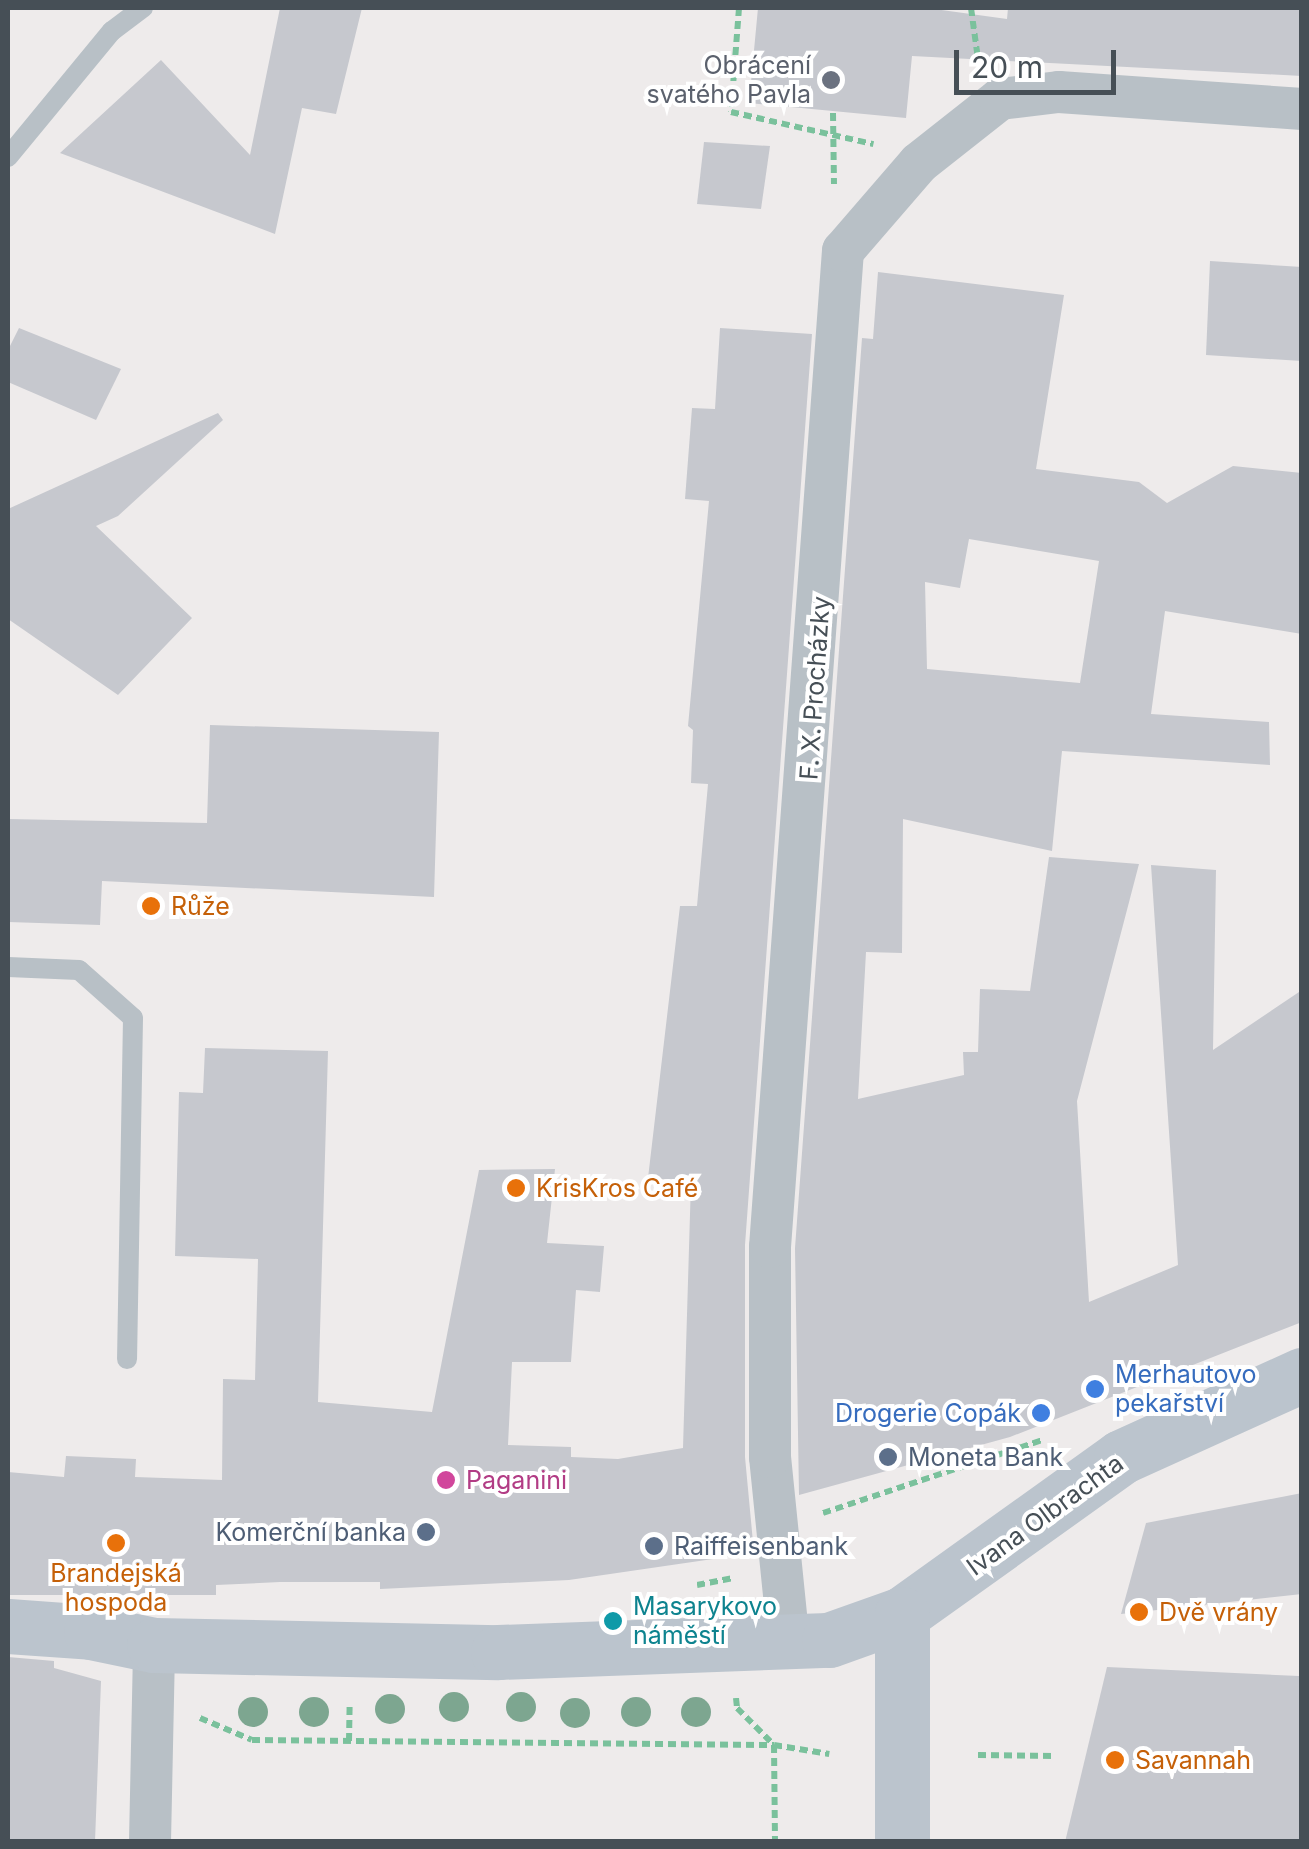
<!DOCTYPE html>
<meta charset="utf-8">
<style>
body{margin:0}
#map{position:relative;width:1309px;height:1849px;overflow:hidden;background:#eeebeb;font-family:Inter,sans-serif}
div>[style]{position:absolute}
.building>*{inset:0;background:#c6c8ce}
.path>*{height:6px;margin-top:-3px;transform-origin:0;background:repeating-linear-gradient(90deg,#7ac19c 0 8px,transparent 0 13px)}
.lane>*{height:20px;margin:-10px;padding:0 10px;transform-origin:10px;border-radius:10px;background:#b8c0c6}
.street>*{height:42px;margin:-21px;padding:0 21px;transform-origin:21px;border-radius:21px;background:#b8c0c6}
.secondary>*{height:55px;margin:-27.5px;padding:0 27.5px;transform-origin:27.5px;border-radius:27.5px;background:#bbc4cd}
.trees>*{width:30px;height:30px;margin:-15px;border-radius:50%;background:#7da690}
.dots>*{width:28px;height:28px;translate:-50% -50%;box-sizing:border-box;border:5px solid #fff;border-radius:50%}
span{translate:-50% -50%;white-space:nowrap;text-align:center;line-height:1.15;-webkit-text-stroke:8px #fff;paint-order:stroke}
.worship-label{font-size:25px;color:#5b616d}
.right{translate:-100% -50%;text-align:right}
.street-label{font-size:25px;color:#464f56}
.food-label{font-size:25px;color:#c56008}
.left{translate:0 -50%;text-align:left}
.shop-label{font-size:25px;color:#366cbe}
.service-label{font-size:25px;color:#4e5e75}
.hotel-label{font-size:25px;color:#b23c85}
.culture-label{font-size:25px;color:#0d838f}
.frame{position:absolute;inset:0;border:10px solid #464f56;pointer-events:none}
.scale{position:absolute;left:954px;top:50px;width:162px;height:45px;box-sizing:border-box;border:5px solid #464f56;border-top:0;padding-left:12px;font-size:30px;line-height:35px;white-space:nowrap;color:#464f56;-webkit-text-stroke:8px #fff;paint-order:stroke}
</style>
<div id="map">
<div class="building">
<i style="clip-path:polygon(280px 8px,362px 8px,336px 114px,302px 108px,275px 234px,60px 153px,161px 60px,250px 155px)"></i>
<i style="clip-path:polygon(758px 8px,927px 8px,1007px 19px,1008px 8px,1302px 8px,1302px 76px,912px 56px,906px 118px,749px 103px)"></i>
<i style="clip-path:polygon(704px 142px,770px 146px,761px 209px,697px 204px)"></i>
<i style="clip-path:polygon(1210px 261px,1302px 267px,1302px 361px,1206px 355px)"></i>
<i style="clip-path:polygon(evenodd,878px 272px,1064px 295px,1036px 469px,1139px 482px,1167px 503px,1233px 466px,1302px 473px,1302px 634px,1165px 611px,1151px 714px,1269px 722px,1270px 765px,1062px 751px,1052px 851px,903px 819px,902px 953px,866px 952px,858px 1099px,964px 1075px,963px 1052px,978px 1052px,980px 989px,1030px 991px,1049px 857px,1139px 864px,1077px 1101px,1089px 1302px,1178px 1265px,1151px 865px,1216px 870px,1213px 1050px,1302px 990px,1302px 1322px,1010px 1437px,799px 1495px,795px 1248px,862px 338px,873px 339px,878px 272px,969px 539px,1099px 561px,1080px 683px,927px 669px,925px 582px,960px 588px,969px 539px)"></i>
<i style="clip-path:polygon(19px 328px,121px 369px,96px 420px,8px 382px,8px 350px)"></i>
<i style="clip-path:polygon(720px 328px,812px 334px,745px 1245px,745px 1457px,754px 1553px,569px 1580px,380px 1589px,380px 1582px,280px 1582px,216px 1585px,216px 1595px,8px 1595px,8px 1472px,64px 1477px,66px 1456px,136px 1459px,135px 1477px,222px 1480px,223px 1379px,255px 1380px,258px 1259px,175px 1256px,179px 1092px,203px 1093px,205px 1048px,328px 1051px,318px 1402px,432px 1412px,479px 1170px,555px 1169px,547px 1243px,604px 1246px,600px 1292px,576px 1290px,571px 1362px,512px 1362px,508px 1445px,571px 1447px,571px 1457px,618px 1459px,683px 1448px,691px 1181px,648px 1178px,680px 906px,697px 906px,708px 784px,691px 783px,693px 730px,688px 726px,709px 501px,685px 499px,692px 408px,715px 409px)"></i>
<i style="clip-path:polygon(218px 413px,223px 420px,118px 516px,96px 526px,192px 618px,118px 695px,8px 619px,8px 509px)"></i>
<i style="clip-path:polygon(210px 725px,439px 732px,434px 897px,102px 881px,100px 925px,8px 922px,8px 819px,207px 823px)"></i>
<i style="clip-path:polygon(1302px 1493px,1302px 1594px,1121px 1614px,1146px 1523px)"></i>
<i style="clip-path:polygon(8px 1657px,54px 1661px,54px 1668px,101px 1681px,95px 1842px,8px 1842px)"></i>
<i style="clip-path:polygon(1107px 1667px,1299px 1676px,1302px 1842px,1065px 1842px)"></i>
</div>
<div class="path">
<i style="left:739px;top:8px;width:104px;rotate:94.4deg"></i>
<i style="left:731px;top:112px;width:146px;rotate:12.7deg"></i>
<i style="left:971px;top:8px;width:51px;rotate:82.2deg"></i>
<i style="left:833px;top:113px;width:71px;rotate:89.2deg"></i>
<i style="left:823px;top:1513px;width:232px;rotate:-18.4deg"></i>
<i style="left:697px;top:1585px;width:37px;rotate:-11deg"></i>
<i style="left:736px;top:1698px;width:10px;rotate:84deg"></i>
<i style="left:737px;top:1708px;width:52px;rotate:45deg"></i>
<i style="left:774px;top:1745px;width:97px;rotate:89.4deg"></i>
<i style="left:200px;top:1718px;width:56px;rotate:22.9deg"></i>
<i style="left:252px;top:1740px;width:522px;rotate:0.55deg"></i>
<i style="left:774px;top:1745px;width:56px;rotate:9.3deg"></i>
<i style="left:349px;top:1741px;width:39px;rotate:-89deg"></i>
<i style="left:978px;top:1755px;width:76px;rotate:0.8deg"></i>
</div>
<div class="lane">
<i style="left:8px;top:157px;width:163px;rotate:-50.5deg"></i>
<i style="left:112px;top:31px;width:39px;rotate:-37deg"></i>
<i style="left:8px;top:967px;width:71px;rotate:2.4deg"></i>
<i style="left:79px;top:970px;width:72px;rotate:41.6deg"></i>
<i style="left:133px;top:1018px;width:341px;rotate:91deg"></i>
</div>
<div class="street">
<i style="left:789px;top:1644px;width:188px;rotate:-95.8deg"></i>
<i style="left:770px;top:1457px;width:210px;rotate:-90deg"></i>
<i style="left:770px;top:1247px;width:999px;rotate:-85.81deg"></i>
<i style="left:843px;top:251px;width:116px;rotate:-49.2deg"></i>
<i style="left:919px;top:163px;width:103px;rotate:-38.3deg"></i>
<i style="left:1000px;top:99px;width:59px;rotate:-6.8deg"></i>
<i style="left:1059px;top:92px;width:244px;rotate:4deg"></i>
<i style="left:150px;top:1842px;width:197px;rotate:-88.8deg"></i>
</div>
<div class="secondary">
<i style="left:8px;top:1626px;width:83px;rotate:4.1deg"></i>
<i style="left:91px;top:1632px;width:64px;rotate:11.7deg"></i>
<i style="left:154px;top:1645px;width:344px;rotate:1.2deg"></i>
<i style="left:498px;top:1652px;width:331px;rotate:-2.1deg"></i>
<i style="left:829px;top:1640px;width:77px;rotate:-19.6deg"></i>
<i style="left:902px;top:1614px;width:269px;rotate:-35.6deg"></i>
<i style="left:1121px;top:1457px;width:199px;rotate:-24.4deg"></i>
<i style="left:902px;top:1842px;width:228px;rotate:-90deg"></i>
</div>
<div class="trees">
<i style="left:454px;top:1707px"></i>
<i style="left:521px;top:1707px"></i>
<i style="left:390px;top:1709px"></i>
<i style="left:253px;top:1712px"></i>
<i style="left:314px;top:1712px"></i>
<i style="left:636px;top:1712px"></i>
<i style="left:696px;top:1712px"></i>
<i style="left:575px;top:1713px"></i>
</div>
<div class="dots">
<i style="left:831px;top:80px;background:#6b7280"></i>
<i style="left:151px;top:906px;background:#e8710a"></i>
<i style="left:516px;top:1188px;background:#e8710a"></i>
<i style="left:1095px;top:1389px;background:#3f7fe0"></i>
<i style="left:1041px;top:1413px;background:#3f7fe0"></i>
<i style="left:888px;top:1457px;background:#5c6f8a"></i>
<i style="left:446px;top:1480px;background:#d1479c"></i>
<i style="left:426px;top:1532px;background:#5c6f8a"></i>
<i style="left:116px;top:1543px;background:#e8710a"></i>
<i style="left:654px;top:1546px;background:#5c6f8a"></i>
<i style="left:1139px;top:1612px;background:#e8710a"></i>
<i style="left:613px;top:1621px;background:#0f9aa8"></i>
<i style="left:1115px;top:1760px;background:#e8710a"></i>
</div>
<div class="worship-label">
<span class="right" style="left:811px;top:80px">Obrácení<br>svatého Pavla</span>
</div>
<div class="street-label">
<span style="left:815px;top:688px;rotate:-86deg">F. X. Procházky</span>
<span style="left:1045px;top:1515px;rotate:-36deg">Ivana Olbrachta</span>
</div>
<div class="food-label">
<span class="left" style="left:171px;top:906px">Růže</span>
<span class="left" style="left:536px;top:1188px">KrisKros Café</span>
<span style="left:116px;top:1588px">Brandejská<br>hospoda</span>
<span class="left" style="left:1159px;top:1612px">Dvě vrány</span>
<span class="left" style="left:1135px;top:1760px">Savannah</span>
</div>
<div class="shop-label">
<span class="left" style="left:1115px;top:1389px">Merhautovo<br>pekařství</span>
<span class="right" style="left:1021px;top:1413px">Drogerie Copák</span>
</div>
<div class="service-label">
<span class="left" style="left:908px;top:1457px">Moneta Bank</span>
<span class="right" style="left:406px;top:1532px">Komerční banka</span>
<span class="left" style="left:674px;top:1546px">Raiffeisenbank</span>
</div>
<div class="hotel-label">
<span class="left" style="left:466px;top:1480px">Paganini</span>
</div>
<div class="culture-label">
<span class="left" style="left:633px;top:1621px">Masarykovo<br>náměstí</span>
</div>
<div class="frame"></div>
<div class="scale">20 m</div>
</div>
